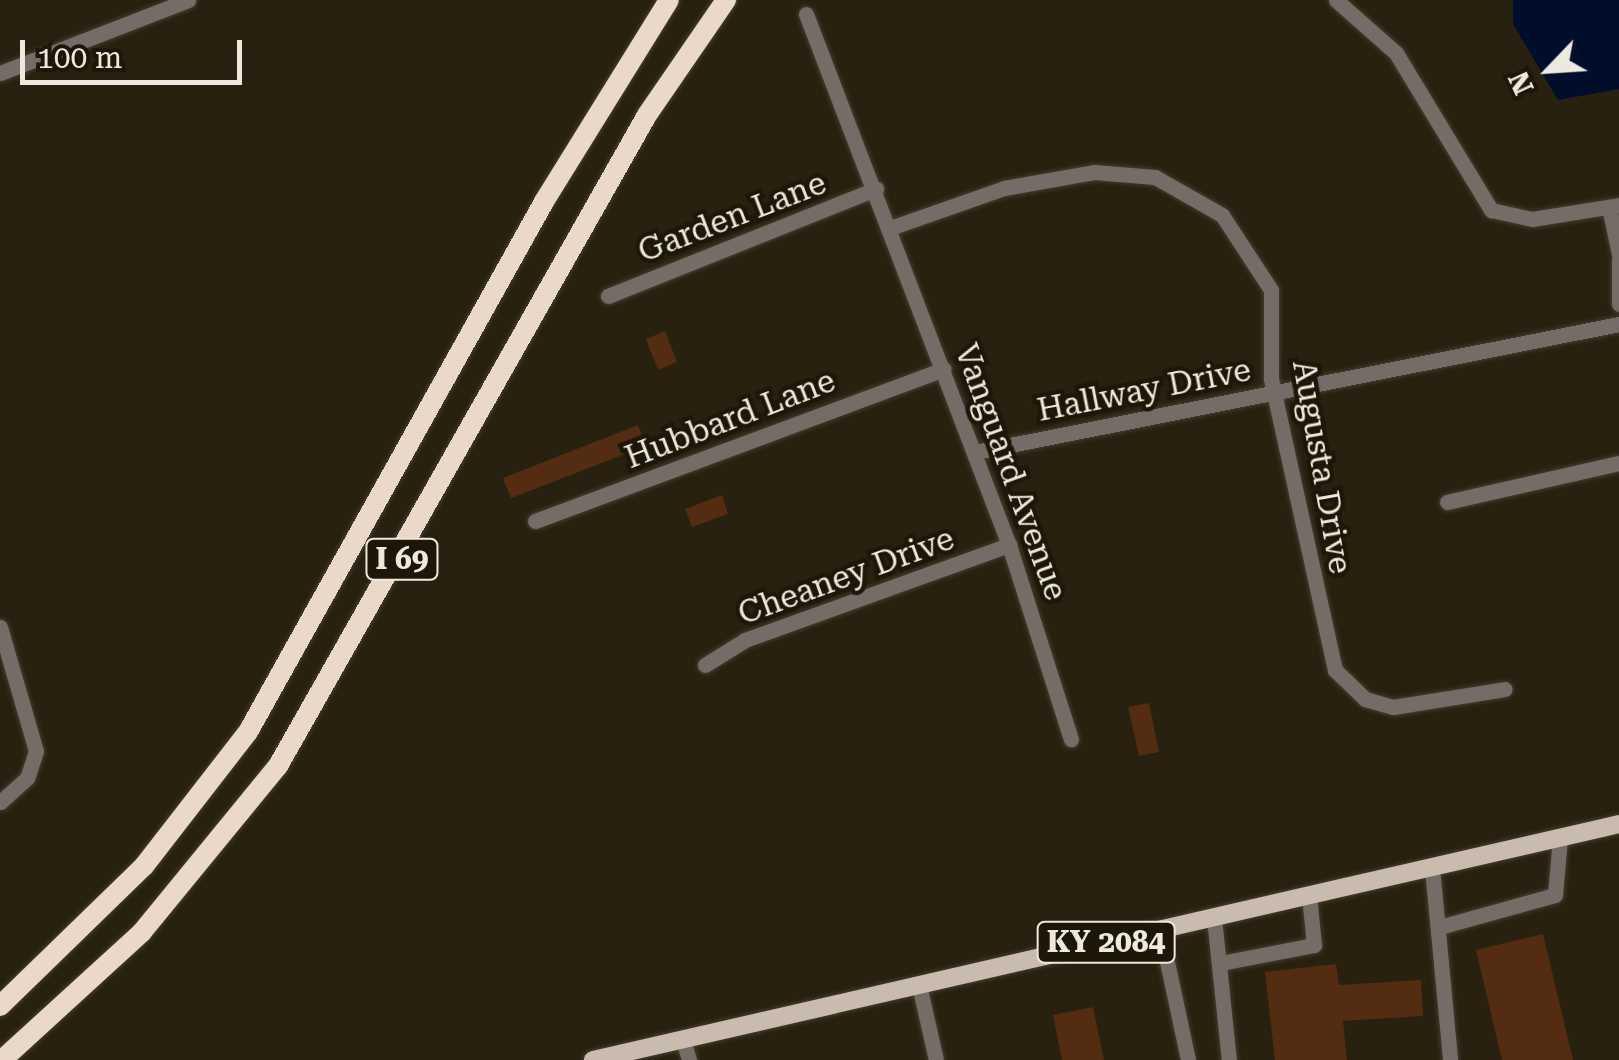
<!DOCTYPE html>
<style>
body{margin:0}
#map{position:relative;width:1619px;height:1060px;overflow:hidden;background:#282110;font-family:"Roboto Serif",serif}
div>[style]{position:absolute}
.water>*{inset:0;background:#000d2b}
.building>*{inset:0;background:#532c12}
.roads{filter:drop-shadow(0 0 2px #443d2d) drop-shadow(0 0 2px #443d2d)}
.minor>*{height:15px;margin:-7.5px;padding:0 7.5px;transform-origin:7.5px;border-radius:7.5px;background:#746d67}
.major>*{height:18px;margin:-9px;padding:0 9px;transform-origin:9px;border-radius:9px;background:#c9bbad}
.highway>*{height:20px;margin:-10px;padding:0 10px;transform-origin:10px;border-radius:10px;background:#ead9c8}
span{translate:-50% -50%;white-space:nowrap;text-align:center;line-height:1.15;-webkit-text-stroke:9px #1e1707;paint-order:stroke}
.shield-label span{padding:2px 8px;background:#1e1707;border:2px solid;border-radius:8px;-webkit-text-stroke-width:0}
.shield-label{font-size:30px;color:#eee9df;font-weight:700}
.street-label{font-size:32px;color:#eee9df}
.north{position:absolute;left:1499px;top:20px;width:100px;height:100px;-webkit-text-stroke:8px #1e1707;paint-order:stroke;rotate:245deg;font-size:28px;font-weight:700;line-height:40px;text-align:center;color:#eee9df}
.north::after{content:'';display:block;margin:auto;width:35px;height:45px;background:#eee9df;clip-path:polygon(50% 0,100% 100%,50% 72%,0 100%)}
.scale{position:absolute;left:20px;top:40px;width:222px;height:45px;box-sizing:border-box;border:5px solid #eee9df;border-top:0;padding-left:12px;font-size:30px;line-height:35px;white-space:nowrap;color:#eee9df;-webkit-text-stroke:8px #1e1707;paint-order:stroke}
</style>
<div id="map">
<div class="water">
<i style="clip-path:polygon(1513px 0,1619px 0,1619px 89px,1558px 100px,1513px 24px)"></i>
</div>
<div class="building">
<i style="clip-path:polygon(665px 331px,677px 362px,658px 370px,646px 339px)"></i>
<i style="clip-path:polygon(638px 425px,646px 446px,511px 498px,503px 478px)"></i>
<i style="clip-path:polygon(722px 495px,728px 514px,692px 527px,685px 509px)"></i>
<i style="clip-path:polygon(1149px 703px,1159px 752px,1139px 756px,1128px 707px)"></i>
<i style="clip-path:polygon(1543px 934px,1573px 1060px,1502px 1060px,1476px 950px)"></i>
<i style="clip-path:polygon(1336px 964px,1339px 985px,1421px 980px,1423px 1016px,1343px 1021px,1347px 1060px,1275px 1060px,1265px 972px)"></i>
<i style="clip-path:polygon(1093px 1007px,1104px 1060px,1062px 1060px,1053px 1015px)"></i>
</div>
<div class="roads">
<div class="minor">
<i style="left:1336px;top:0;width:80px;rotate:41.5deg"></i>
<i style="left:1396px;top:53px;width:184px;rotate:58.8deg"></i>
<i style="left:1491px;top:210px;width:42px;rotate:12.4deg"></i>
<i style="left:1532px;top:219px;width:88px;rotate:-9.1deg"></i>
<i style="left:806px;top:14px;width:568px;rotate:69.08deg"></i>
<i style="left:1009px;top:545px;width:204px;rotate:72.3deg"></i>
<i style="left:0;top:73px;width:202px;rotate:-21.2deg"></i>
<i style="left:1609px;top:207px;width:48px;rotate:78deg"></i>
<i style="left:890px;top:228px;width:121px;rotate:-19.3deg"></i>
<i style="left:1004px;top:188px;width:91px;rotate:-10.1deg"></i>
<i style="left:1094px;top:172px;width:61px;rotate:4.7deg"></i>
<i style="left:1155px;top:177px;width:77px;rotate:29.6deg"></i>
<i style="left:1222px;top:215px;width:90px;rotate:56.8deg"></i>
<i style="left:1271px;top:290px;width:89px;rotate:90deg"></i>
<i style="left:1271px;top:379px;width:298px;rotate:77.6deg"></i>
<i style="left:1335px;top:670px;width:42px;rotate:44deg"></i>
<i style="left:1365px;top:699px;width:29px;rotate:16deg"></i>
<i style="left:1393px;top:707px;width:113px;rotate:-9.1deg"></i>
<i style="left:1619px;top:260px;width:44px;rotate:90deg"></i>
<i style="left:608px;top:296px;width:289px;rotate:-21.8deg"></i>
<i style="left:975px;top:452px;width:657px;rotate:-11.24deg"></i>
<i style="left:1447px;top:502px;width:176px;rotate:-12.8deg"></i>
<i style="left:535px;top:521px;width:436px;rotate:-20.4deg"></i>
<i style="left:0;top:627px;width:129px;rotate:73.8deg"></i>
<i style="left:36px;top:751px;width:28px;rotate:108deg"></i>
<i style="left:27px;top:778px;width:36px;rotate:138deg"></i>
<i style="left:705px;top:665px;width:47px;rotate:-32deg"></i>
<i style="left:745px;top:640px;width:281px;rotate:-19.8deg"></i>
<i style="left:1432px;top:868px;width:193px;rotate:84.6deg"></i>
<i style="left:1214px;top:918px;width:143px;rotate:84deg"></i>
<i style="left:1443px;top:926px;width:116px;rotate:-15.5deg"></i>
<i style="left:1555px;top:895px;width:57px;rotate:-85deg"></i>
<i style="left:1160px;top:929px;width:134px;rotate:77.9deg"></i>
<i style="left:1221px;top:963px;width:95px;rotate:-11deg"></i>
<i style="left:1314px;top:945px;width:49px;rotate:-95.8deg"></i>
<i style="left:919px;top:985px;width:77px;rotate:77.2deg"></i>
<i style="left:683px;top:1040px;width:21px;rotate:73deg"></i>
</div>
<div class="major">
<i style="left:593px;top:1060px;width:1053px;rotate:-12.95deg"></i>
</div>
<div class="highway">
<i style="left:0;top:1006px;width:201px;rotate:-44.2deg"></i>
<i style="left:144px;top:866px;width:170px;rotate:-52.2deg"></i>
<i style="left:248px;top:732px;width:609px;rotate:-60.83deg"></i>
<i style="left:545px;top:200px;width:235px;rotate:-58.2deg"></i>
<i style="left:2px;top:1060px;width:190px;rotate:-42.4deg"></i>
<i style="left:142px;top:932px;width:215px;rotate:-50.7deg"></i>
<i style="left:278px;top:766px;width:748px;rotate:-60.45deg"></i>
<i style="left:647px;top:115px;width:140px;rotate:-55.5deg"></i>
</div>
</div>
<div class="shield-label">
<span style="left:402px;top:559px">I 69</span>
<span style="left:1106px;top:942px">KY 2084</span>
</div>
<div class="street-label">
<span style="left:732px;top:217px;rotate:-21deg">Garden Lane</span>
<span style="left:1144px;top:390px;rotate:-11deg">Hallway Drive</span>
<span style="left:730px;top:419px;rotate:-21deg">Hubbard Lane</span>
<span style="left:1322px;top:467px;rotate:80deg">Augusta Drive</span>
<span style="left:1011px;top:472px;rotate:70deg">Vanguard Avenue</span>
<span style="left:846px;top:576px;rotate:-20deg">Cheaney Drive</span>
</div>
<div class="north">N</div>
<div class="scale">100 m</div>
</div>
